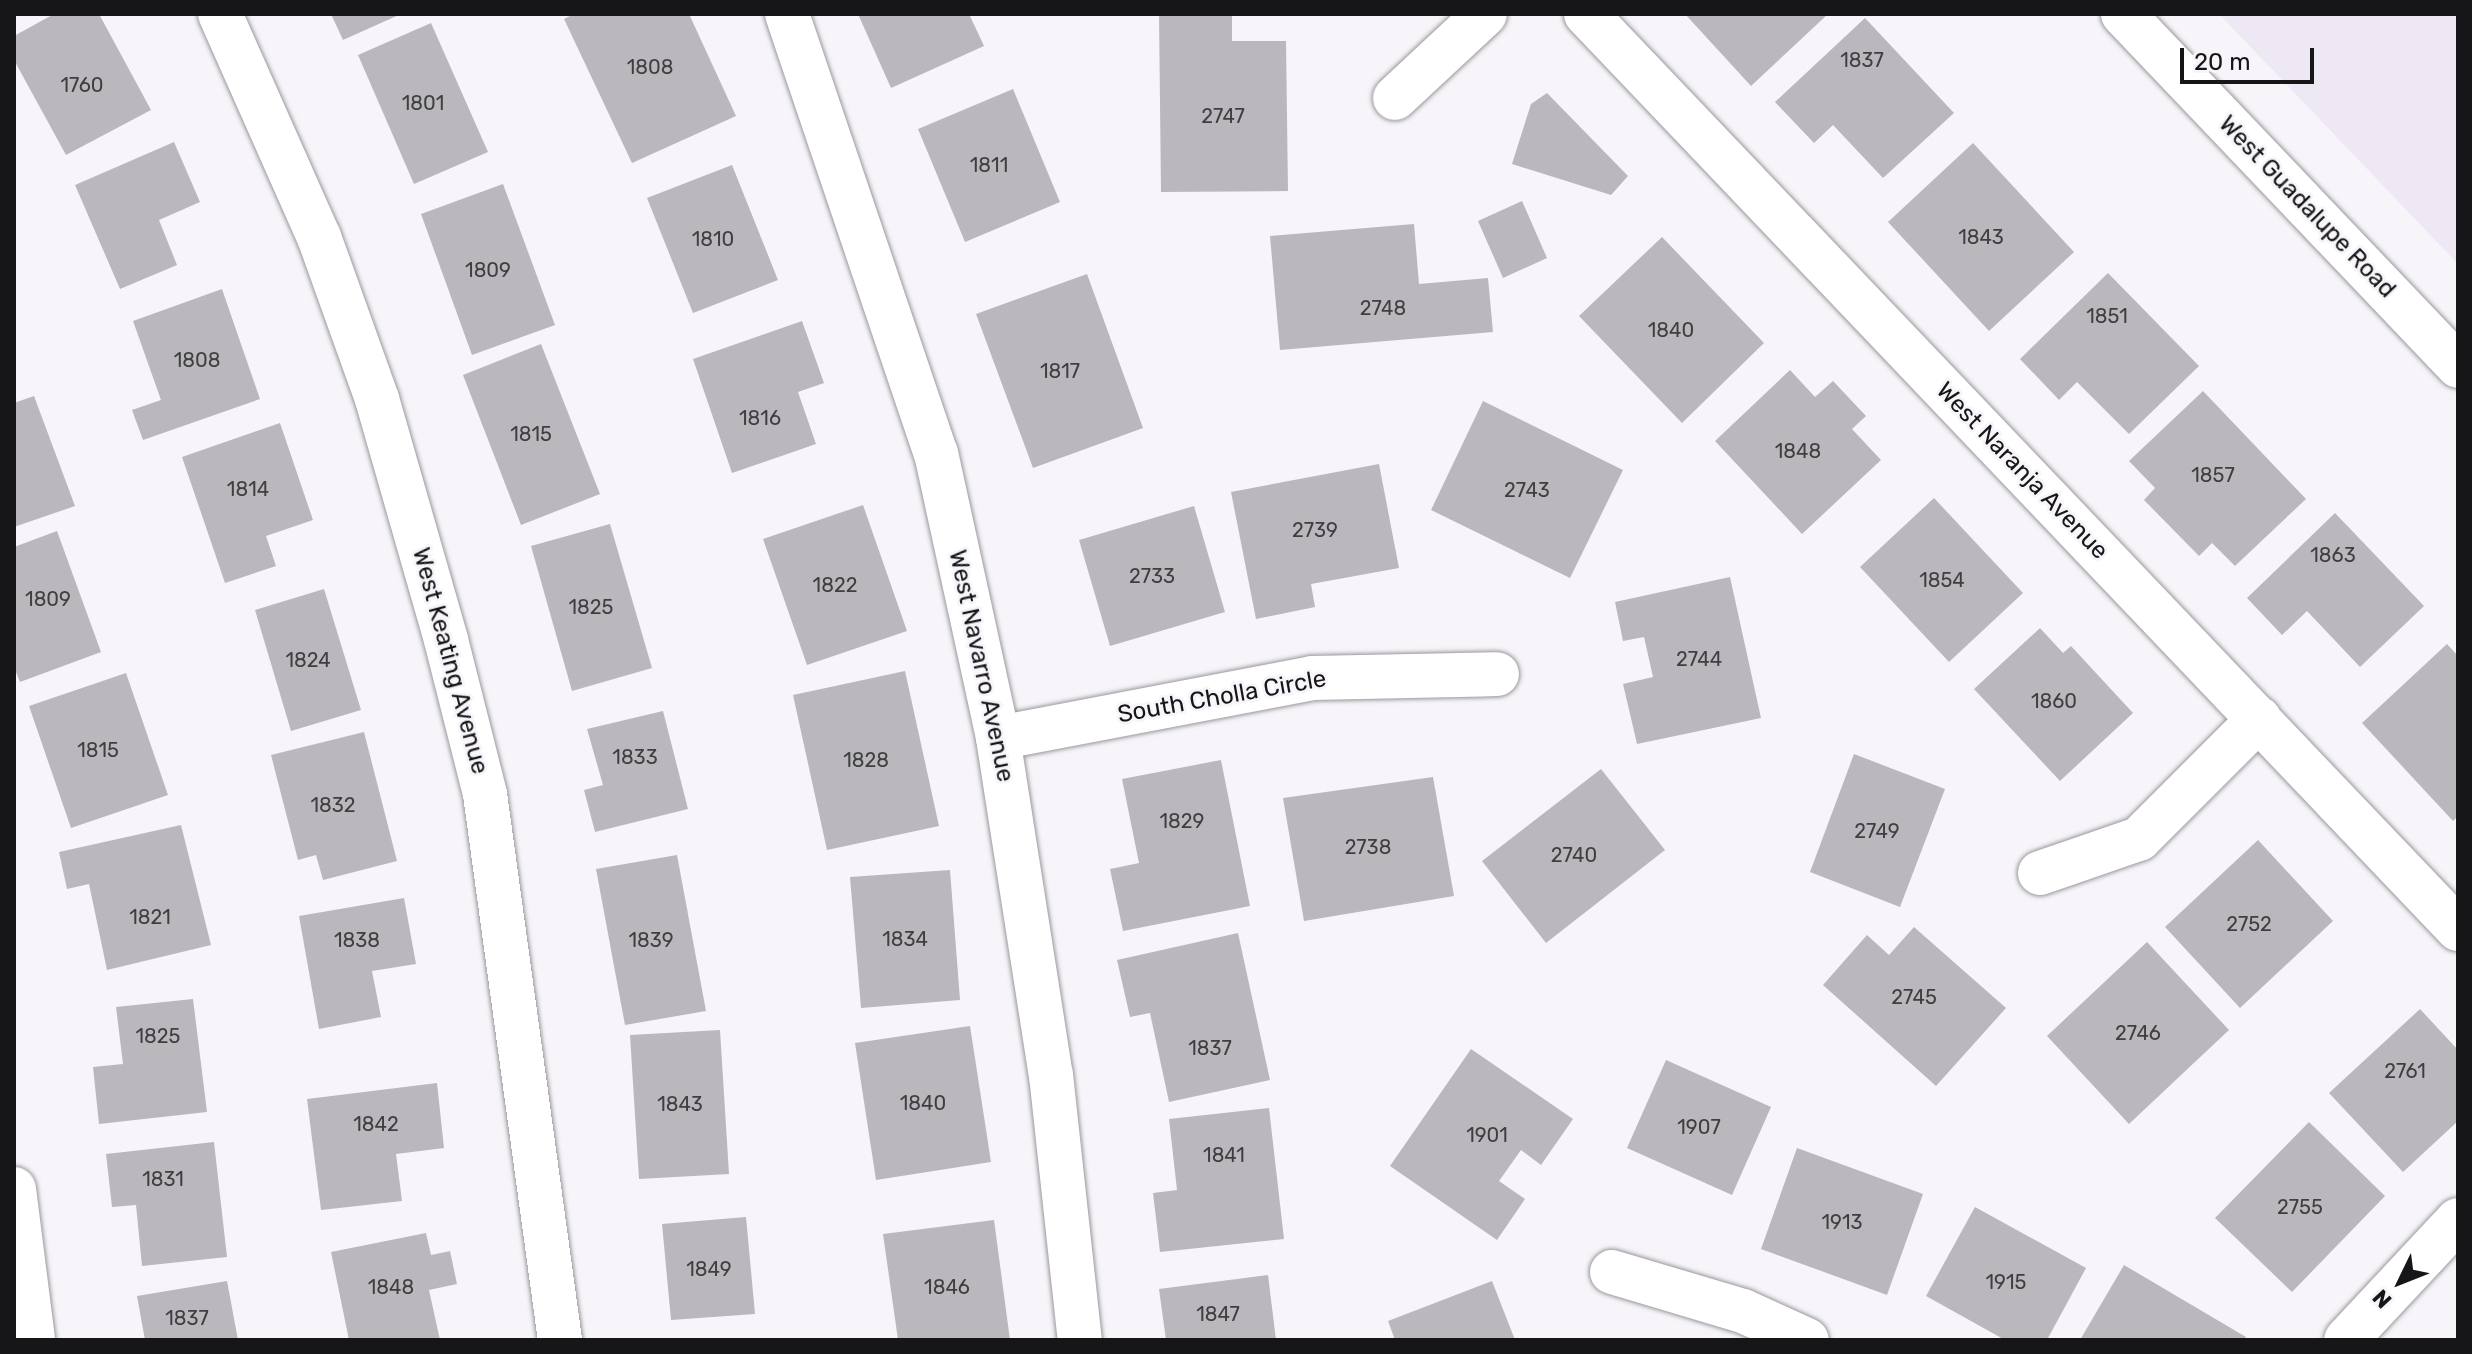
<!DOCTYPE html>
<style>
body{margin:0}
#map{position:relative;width:2472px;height:1354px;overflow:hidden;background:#f7f5fa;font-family:Rubik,sans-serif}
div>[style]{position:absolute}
.built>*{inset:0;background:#ede8f4}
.building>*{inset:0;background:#bab8bd}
.roads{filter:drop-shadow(0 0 2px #9b989d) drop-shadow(0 0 2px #9b989d)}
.minor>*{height:44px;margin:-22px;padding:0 22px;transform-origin:22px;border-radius:22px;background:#fff}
.major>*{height:44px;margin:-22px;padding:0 22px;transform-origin:22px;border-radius:22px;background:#fff}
span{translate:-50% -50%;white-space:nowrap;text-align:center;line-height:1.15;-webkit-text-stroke:6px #f7f5fa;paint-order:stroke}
.number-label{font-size:20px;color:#3f3e40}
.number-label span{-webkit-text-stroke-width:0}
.street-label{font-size:24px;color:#161517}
.frame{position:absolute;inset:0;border:16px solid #161517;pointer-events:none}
.north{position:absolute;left:2360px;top:1242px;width:80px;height:80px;-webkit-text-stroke:6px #f7f5fa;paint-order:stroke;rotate:227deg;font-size:22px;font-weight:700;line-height:32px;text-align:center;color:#161517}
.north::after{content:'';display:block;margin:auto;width:28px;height:36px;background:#161517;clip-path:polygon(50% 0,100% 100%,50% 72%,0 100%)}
.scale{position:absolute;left:2180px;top:48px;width:134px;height:36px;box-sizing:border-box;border:4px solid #161517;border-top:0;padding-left:10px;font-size:24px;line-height:28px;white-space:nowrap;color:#161517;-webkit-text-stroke:6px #f7f5fa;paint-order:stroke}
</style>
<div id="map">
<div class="built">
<i style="clip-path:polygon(2219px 14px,2458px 14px,2458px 264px)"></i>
</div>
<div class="building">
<i style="clip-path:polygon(54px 14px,99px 14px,151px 110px,66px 155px,14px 60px,14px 36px)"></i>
<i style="clip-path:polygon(331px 14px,401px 14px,343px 40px)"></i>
<i style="clip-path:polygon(574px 14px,689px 14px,736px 116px,632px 163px,564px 19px)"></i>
<i style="clip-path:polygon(858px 14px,969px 14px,984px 46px,891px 88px)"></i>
<i style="clip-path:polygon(1159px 14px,1232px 14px,1232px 41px,1286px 41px,1288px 191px,1161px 192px)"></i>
<i style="clip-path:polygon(1685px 14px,1828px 14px,1751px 86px)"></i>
<i style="clip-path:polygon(1865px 18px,1954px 113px,1883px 178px,1833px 125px,1814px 143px,1775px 102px)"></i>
<i style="clip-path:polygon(431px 23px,488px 152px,414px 184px,358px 55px)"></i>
<i style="clip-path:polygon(1013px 89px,1060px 202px,965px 242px,918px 129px)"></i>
<i style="clip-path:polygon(1547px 93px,1628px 176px,1611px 195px,1512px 164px,1531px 104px)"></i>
<i style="clip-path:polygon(174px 142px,200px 202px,159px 220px,177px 265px,120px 289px,75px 185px)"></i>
<i style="clip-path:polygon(1973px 143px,2074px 252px,1989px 331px,1888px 222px)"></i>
<i style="clip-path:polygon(732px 165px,778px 280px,693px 313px,647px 198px)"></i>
<i style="clip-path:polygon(503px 184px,555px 325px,472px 355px,421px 214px)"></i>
<i style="clip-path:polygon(1522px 201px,1547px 258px,1503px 278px,1478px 221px)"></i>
<i style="clip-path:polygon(1414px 224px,1419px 284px,1488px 278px,1493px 332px,1280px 350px,1270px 236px)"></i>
<i style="clip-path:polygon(1662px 237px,1764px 343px,1682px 423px,1579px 316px)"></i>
<i style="clip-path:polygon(2108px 273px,2199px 366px,2129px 434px,2077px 382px,2059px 400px,2020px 359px)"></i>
<i style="clip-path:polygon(1087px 274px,1143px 428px,1033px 468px,976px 314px)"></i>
<i style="clip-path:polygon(222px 289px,260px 399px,143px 440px,132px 410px,161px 400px,133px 321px)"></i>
<i style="clip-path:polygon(802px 321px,824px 383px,798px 392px,816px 444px,732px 473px,693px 359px)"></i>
<i style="clip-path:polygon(541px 344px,600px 494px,521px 525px,463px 375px)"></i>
<i style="clip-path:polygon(1790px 370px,1815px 397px,1833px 381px,1866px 416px,1852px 429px,1881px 460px,1802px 534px,1715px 441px)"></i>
<i style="clip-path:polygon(2203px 391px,2306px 499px,2235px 566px,2212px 543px,2199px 556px,2144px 500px,2155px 488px,2129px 461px)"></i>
<i style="clip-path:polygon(34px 396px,75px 506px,14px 527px,14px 403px)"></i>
<i style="clip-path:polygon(1483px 401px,1623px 470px,1570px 578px,1431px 510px)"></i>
<i style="clip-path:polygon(280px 423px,313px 520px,266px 536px,276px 566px,225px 583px,182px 457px)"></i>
<i style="clip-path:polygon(1379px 464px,1399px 568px,1311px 584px,1315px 607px,1256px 619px,1231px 492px)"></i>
<i style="clip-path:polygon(1934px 498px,2023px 593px,1949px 662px,1860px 567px)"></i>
<i style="clip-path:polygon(863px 505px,907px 631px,807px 665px,763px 539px)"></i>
<i style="clip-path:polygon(1194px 506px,1225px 612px,1110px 646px,1079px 540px)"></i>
<i style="clip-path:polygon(2335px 513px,2424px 606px,2360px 667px,2307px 611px,2282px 635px,2247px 598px)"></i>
<i style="clip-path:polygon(610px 524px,652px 668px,572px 691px,531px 546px)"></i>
<i style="clip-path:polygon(57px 531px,101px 652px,20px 682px,14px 667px,14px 547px)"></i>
<i style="clip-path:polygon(1730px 577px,1761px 718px,1637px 744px,1623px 684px,1653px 677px,1644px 637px,1623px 641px,1615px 602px)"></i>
<i style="clip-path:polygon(324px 589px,361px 710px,291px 731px,255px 610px)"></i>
<i style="clip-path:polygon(2040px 628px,2063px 653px,2071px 646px,2133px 713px,2060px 781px,1974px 689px)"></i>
<i style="clip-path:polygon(2447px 644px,2458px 656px,2458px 816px,2453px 821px,2362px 723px)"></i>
<i style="clip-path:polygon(905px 671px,939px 826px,827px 850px,793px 695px)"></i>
<i style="clip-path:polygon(126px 673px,168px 795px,71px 828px,29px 706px)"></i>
<i style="clip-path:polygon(663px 711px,688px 809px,595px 832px,584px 790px,603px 785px,587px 729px)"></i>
<i style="clip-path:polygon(364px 732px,397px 861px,323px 880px,316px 855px,298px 860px,271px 755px)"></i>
<i style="clip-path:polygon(1854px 754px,1945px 789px,1900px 907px,1810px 872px)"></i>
<i style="clip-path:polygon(1221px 760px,1250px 906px,1123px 931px,1110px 869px,1139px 863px,1122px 779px)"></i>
<i style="clip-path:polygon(1601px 769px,1665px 850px,1546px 943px,1482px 861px)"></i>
<i style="clip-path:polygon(1433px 777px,1454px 896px,1304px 921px,1283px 798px)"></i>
<i style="clip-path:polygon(181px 825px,211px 945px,107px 970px,89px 884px,67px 889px,59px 852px)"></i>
<i style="clip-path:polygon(2258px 840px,2333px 921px,2240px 1008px,2165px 927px)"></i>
<i style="clip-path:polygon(677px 855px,706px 1011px,625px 1025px,596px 869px)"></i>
<i style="clip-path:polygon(950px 870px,960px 1000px,861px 1008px,850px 877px)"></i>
<i style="clip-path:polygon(404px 898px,416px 964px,372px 971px,381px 1017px,319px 1029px,299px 916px)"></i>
<i style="clip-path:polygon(1914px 927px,2006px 1008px,1936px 1086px,1823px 985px,1867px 935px,1889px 955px)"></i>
<i style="clip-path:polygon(1238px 933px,1270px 1080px,1169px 1102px,1150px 1013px,1130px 1017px,1117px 960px)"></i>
<i style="clip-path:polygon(2147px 942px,2229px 1030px,2129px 1124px,2047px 1036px)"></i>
<i style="clip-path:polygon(193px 999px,207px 1112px,99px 1124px,93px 1067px,123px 1064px,116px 1007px)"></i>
<i style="clip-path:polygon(2420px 1009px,2458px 1050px,2458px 1121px,2403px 1172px,2329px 1093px)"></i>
<i style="clip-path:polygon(970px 1026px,991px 1162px,876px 1180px,855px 1043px)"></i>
<i style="clip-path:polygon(720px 1030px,729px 1174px,639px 1179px,630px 1035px)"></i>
<i style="clip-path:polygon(1471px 1049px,1573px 1119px,1541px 1165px,1521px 1150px,1499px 1181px,1525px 1199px,1497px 1240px,1390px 1166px)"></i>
<i style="clip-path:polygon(1666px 1060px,1771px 1107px,1732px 1195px,1627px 1148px)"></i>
<i style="clip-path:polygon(437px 1083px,444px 1148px,396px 1154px,402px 1201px,321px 1210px,307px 1099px)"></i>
<i style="clip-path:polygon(1269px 1108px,1284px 1239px,1160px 1252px,1153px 1193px,1177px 1190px,1169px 1119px)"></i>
<i style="clip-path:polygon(2309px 1122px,2385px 1196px,2292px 1292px,2215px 1218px)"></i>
<i style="clip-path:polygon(214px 1142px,227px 1257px,142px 1266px,136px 1205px,112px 1207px,106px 1154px)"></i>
<i style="clip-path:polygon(1797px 1148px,1923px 1194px,1887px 1295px,1761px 1249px)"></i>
<i style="clip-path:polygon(1975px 1207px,2086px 1268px,2047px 1340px,2005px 1340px,1926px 1296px)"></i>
<i style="clip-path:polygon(746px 1217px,755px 1314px,671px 1320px,662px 1224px)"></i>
<i style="clip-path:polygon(994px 1220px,1010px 1340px,898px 1340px,883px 1234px)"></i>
<i style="clip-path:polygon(426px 1233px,431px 1255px,450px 1251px,457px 1284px,429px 1290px,440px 1340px,349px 1340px,331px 1252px)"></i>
<i style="clip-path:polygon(2124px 1265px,2246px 1337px,2244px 1340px,2080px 1340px)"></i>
<i style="clip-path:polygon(1268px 1275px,1276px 1340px,1166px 1340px,1159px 1289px)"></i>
<i style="clip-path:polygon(227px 1281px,238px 1340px,145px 1340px,137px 1296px)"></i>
<i style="clip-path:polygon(1492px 1281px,1515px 1340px,1395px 1340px,1388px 1321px)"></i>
</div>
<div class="roads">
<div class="minor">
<i style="left:220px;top:14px;width:244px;rotate:66.1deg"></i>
<i style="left:319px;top:237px;width:172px;rotate:70.3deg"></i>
<i style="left:377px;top:399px;width:251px;rotate:74deg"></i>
<i style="left:446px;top:640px;width:159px;rotate:75.8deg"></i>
<i style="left:485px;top:794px;width:551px;rotate:82.18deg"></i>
<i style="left:787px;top:14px;width:464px;rotate:71.3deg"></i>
<i style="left:936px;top:453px;width:292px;rotate:77.7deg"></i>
<i style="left:998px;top:738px;width:341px;rotate:81.1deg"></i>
<i style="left:1051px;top:1075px;width:267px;rotate:83.8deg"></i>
<i style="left:1586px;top:14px;width:1264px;rotate:46.38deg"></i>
<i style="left:1395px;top:98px;width:123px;rotate:-43deg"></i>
<i style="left:998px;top:738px;width:320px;rotate:-10.8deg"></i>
<i style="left:1312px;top:678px;width:185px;rotate:-1.2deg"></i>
<i style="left:2040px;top:873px;width:105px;rotate:-19deg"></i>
<i style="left:2139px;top:839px;width:170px;rotate:-45deg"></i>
<i style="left:14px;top:1189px;width:152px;rotate:82.8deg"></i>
<i style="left:1612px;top:1272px;width:137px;rotate:16.6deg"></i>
<i style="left:1743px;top:1311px;width:70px;rotate:24.4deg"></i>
<i style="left:2346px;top:1340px;width:164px;rotate:-47deg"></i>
</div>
<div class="major">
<i style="left:2123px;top:14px;width:486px;rotate:46.4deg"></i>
</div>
</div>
<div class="number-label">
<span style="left:1862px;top:60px">1837</span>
<span style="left:650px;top:67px">1808</span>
<span style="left:82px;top:85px">1760</span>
<span style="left:423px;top:103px">1801</span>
<span style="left:1223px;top:116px">2747</span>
<span style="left:989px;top:165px">1811</span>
<span style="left:1981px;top:237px">1843</span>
<span style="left:713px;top:239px">1810</span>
<span style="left:488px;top:270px">1809</span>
<span style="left:1383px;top:308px">2748</span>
<span style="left:2107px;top:316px">1851</span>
<span style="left:1671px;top:330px">1840</span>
<span style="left:197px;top:360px">1808</span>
<span style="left:1060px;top:371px">1817</span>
<span style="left:760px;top:418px">1816</span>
<span style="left:531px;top:434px">1815</span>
<span style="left:1798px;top:451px">1848</span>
<span style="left:2213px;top:475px">1857</span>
<span style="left:248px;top:489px">1814</span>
<span style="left:1527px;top:490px">2743</span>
<span style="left:1315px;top:530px">2739</span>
<span style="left:2333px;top:555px">1863</span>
<span style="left:1152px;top:576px">2733</span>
<span style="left:1942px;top:580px">1854</span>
<span style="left:835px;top:585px">1822</span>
<span style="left:48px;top:599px">1809</span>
<span style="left:591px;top:607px">1825</span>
<span style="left:1699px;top:659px">2744</span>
<span style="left:308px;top:660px">1824</span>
<span style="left:2054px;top:701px">1860</span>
<span style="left:98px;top:750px">1815</span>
<span style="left:635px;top:757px">1833</span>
<span style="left:866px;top:760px">1828</span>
<span style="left:333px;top:805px">1832</span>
<span style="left:1182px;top:821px">1829</span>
<span style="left:1877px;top:831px">2749</span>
<span style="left:1368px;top:847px">2738</span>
<span style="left:1574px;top:855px">2740</span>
<span style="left:150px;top:917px">1821</span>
<span style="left:2249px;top:924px">2752</span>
<span style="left:905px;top:939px">1834</span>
<span style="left:357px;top:940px">1838</span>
<span style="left:651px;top:940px">1839</span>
<span style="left:1914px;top:997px">2745</span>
<span style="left:2138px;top:1033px">2746</span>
<span style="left:158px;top:1036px">1825</span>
<span style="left:1210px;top:1048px">1837</span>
<span style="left:2405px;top:1071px">2761</span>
<span style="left:923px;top:1103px">1840</span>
<span style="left:680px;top:1104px">1843</span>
<span style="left:376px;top:1124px">1842</span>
<span style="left:1699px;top:1127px">1907</span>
<span style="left:1487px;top:1135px">1901</span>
<span style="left:1224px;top:1155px">1841</span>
<span style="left:163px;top:1179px">1831</span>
<span style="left:2300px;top:1207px">2755</span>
<span style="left:1842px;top:1222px">1913</span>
<span style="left:709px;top:1269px">1849</span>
<span style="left:2006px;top:1282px">1915</span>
<span style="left:391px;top:1287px">1848</span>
<span style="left:947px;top:1287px">1846</span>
<span style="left:1218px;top:1314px">1847</span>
<span style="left:187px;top:1318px">1837</span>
</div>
<div class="street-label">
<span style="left:2307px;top:207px;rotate:46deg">West Guadalupe Road</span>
<span style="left:2022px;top:471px;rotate:46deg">West Naranja Avenue</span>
<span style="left:450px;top:661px;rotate:75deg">West Keating Avenue</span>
<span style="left:981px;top:666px;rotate:78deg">West Navarro Avenue</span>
<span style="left:1222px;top:697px;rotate:-10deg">South Cholla Circle</span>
</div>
<div class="frame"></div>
<div class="north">N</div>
<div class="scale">20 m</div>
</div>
